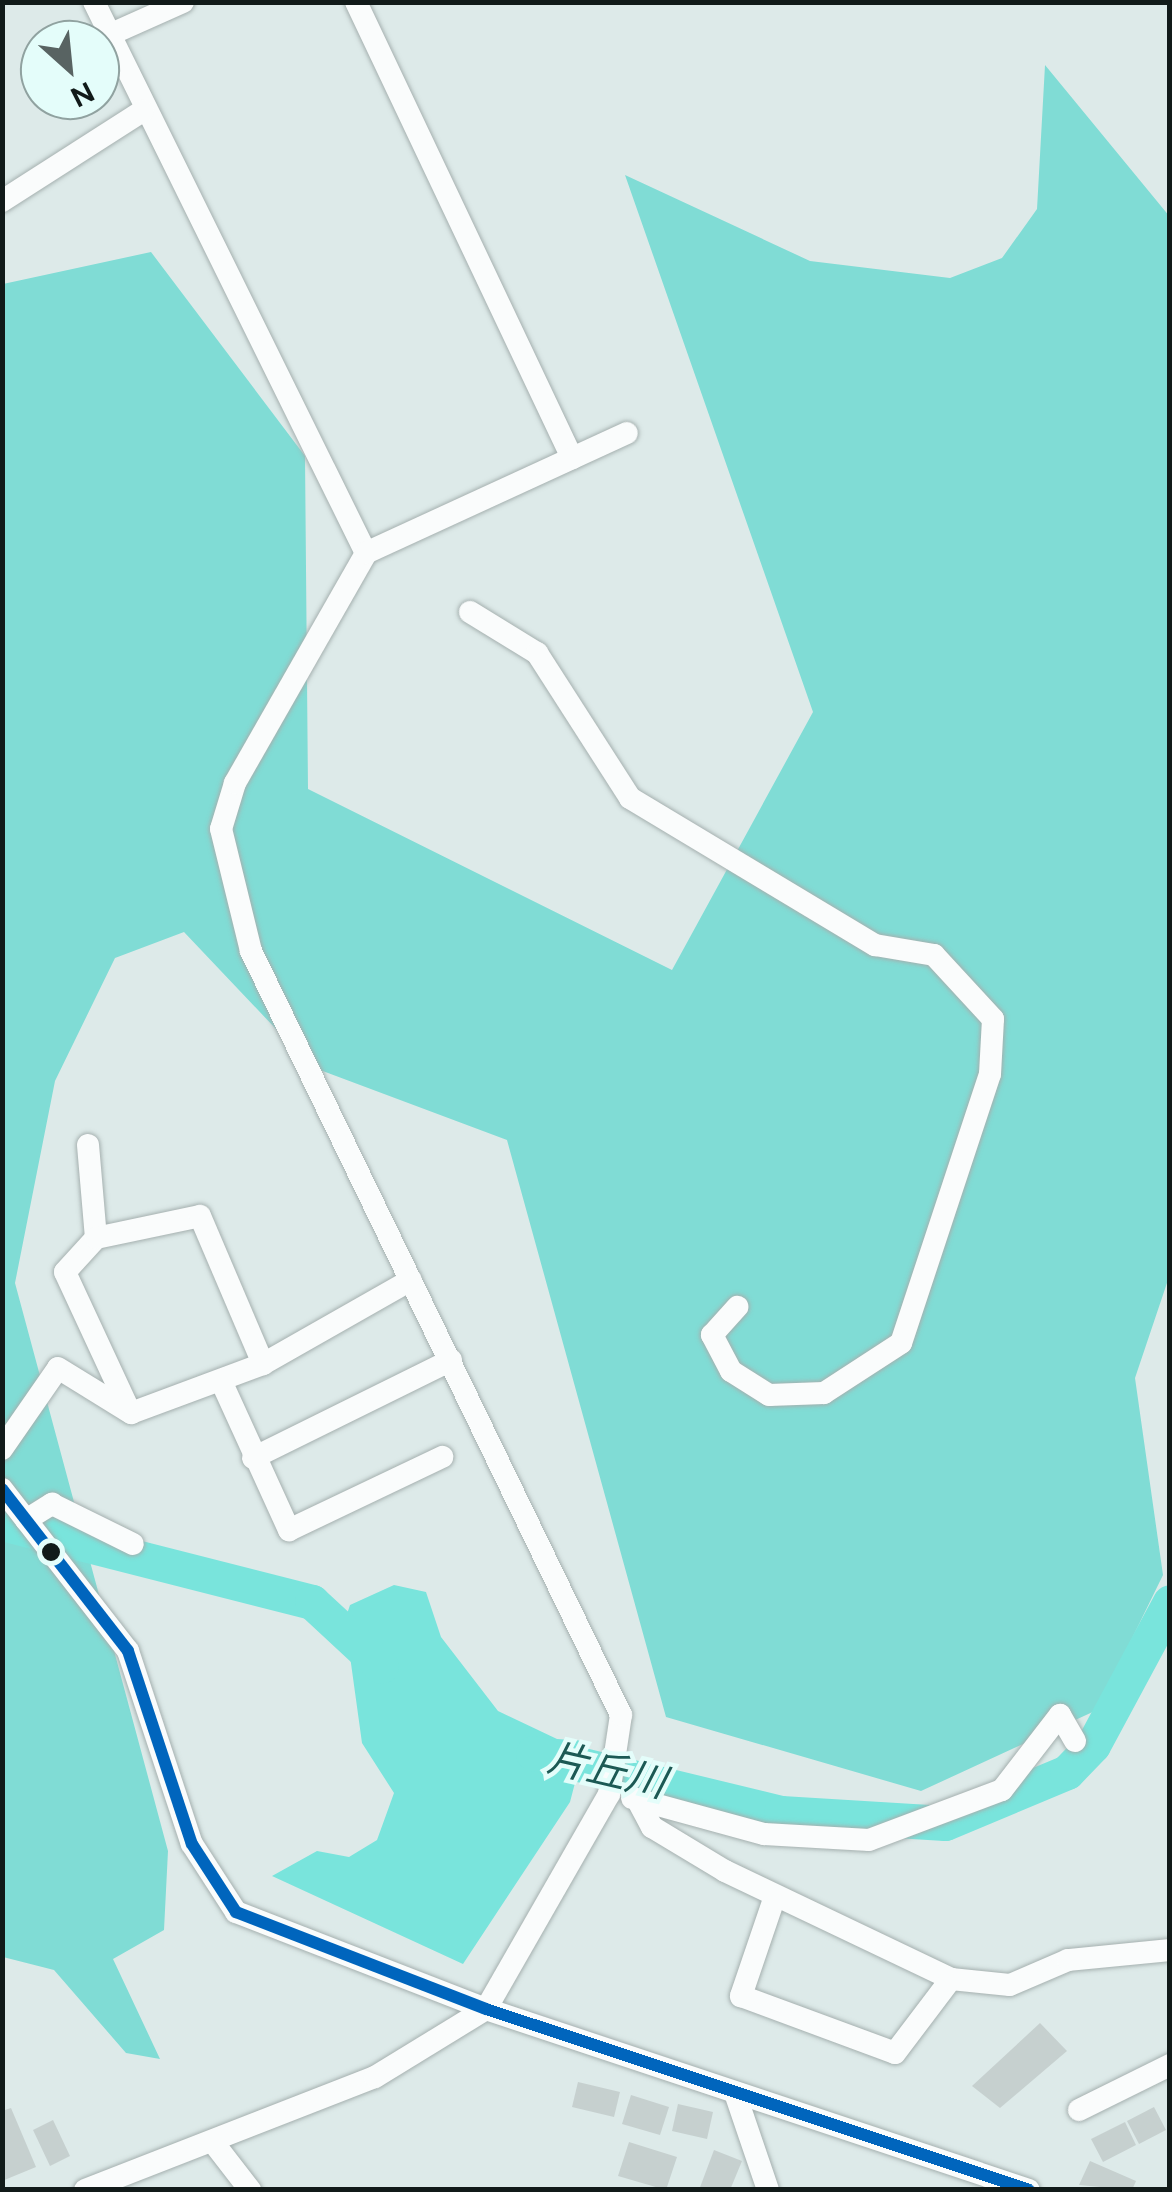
<!DOCTYPE html>
<meta charset="utf-8">
<style>
body{margin:0}
#map{position:relative;width:1172px;height:2192px;overflow:hidden;background:#ddeae9;font-family:Figtree,"Noto Sans JP",sans-serif}
div>[style]{position:absolute}
.forest>*{inset:0;background:#80dcd5}
.water>*{inset:0;background:#79e4dc}
.river>*{height:35px;margin:-17.5px;padding:0 17.5px;transform-origin:17.5px;border-radius:17.5px;background:#79e4dc}
.building>*{inset:0;background:#c6d0cf}
.roads{filter:drop-shadow(0 0 2px #a5b0af) drop-shadow(0 0 2px #a5b0af)}
.minor>*{height:22px;margin:-11px;padding:0 11px;transform-origin:11px;border-radius:11px;background:#fafcfc}
.bus-1>*{height:12px;margin:-6px;padding:0 6px;transform-origin:6px;border-radius:6px;background:#0065bd}
.dots>*{width:28px;height:28px;translate:-50% -50%;box-sizing:border-box;border:5px solid #e4fdfa;border-radius:50%}
span{translate:-50% -50%;white-space:nowrap;text-align:center;line-height:1.15;-webkit-text-stroke:9px #e4fdfa;paint-order:stroke}
.water-label{font-size:40px;color:#1c5954;font-style:italic}
.frame{position:absolute;inset:0;border:5px solid #111a19;pointer-events:none}
.north{position:absolute;left:20px;top:20px;width:100px;height:100px;box-sizing:border-box;background:#e4fdfa;border:2px solid #90a2a0;border-radius:50%;rotate:153deg;font-size:28px;font-weight:700;line-height:40px;text-align:center;color:#111a19}
.north::after{content:'';display:block;margin:auto;width:35px;height:45px;background:#586362;clip-path:polygon(50% 0,100% 100%,50% 72%,0 100%)}
</style>
<div id="map">
<div class="forest">
<i style="clip-path:polygon(1045px 65px,1170px 217px,1170px 1274px,1135px 1378px,1163px 1575px,1097px 1710px,921px 1791px,666px 1717px,507px 1140px,312px 1067px,184px 932px,115px 958px,55px 1081px,15px 1283px,168px 1851px,164px 1930px,113px 1959px,160px 2059px,126px 2053px,54px 1970px,3px 1957px,3px 284px,151px 252px,305px 456px,308px 789px,672px 970px,813px 712px,625px 175px,810px 261px,950px 278px,1002px 258px,1037px 209px)"></i>
</div>
<div class="water">
<i style="clip-path:polygon(394px 1585px,426px 1592px,441px 1637px,498px 1711px,557px 1739px,586px 1741px,570px 1802px,463px 1964px,272px 1876px,317px 1851px,349px 1857px,377px 1840px,394px 1793px,362px 1743px,345px 1620px,350px 1605px)"></i>
</div>
<div class="river">
<i style="left:2px;top:1523px;width:320px;rotate:14.3deg"></i>
<i style="left:312px;top:1602px;width:94px;rotate:42.8deg"></i>
<i style="left:533px;top:1753px;width:255px;rotate:13.6deg"></i>
<i style="left:781px;top:1813px;width:164px;rotate:3.5deg"></i>
<i style="left:945px;top:1823px;width:132px;rotate:-22.7deg"></i>
<i style="left:1067px;top:1772px;width:37px;rotate:-46deg"></i>
<i style="left:1093px;top:1745px;width:162px;rotate:-61.7deg"></i>
</div>
<div class="building">
<i style="clip-path:polygon(1040px 2023px,1067px 2051px,1000px 2108px,972px 2086px)"></i>
<i style="clip-path:polygon(578px 2082px,620px 2092px,614px 2117px,572px 2107px)"></i>
<i style="clip-path:polygon(631px 2095px,669px 2107px,660px 2135px,622px 2124px)"></i>
<i style="clip-path:polygon(678px 2104px,713px 2112px,707px 2139px,672px 2131px)"></i>
<i style="clip-path:polygon(1154px 2107px,1166px 2130px,1139px 2144px,1127px 2121px)"></i>
<i style="clip-path:polygon(11px 2108px,36px 2167px,2px 2181px,2px 2111px)"></i>
<i style="clip-path:polygon(53px 2120px,70px 2156px,50px 2166px,33px 2130px)"></i>
<i style="clip-path:polygon(1125px 2122px,1136px 2145px,1103px 2162px,1091px 2139px)"></i>
<i style="clip-path:polygon(629px 2142px,677px 2157px,666px 2190px,618px 2176px)"></i>
<i style="clip-path:polygon(714px 2150px,742px 2161px,730px 2190px,699px 2190px)"></i>
<i style="clip-path:polygon(1090px 2161px,1136px 2181px,1132px 2190px,1079px 2185px)"></i>
</div>
<div class="roads">
<div class="minor">
<i style="left:94px;top:2px;width:614px;rotate:63.73deg"></i>
<i style="left:356px;top:2px;width:505px;rotate:64.65deg"></i>
<i style="left:109px;top:35px;width:81px;rotate:-24deg"></i>
<i style="left:2px;top:201px;width:167px;rotate:-32.6deg"></i>
<i style="left:470px;top:612px;width:79px;rotate:31.5deg"></i>
<i style="left:537px;top:653px;width:172px;rotate:57.3deg"></i>
<i style="left:630px;top:798px;width:286px;rotate:31deg"></i>
<i style="left:875px;top:945px;width:60px;rotate:9.6deg"></i>
<i style="left:934px;top:955px;width:87px;rotate:47.3deg"></i>
<i style="left:993px;top:1019px;width:55px;rotate:93.1deg"></i>
<i style="left:990px;top:1074px;width:283px;rotate:108.3deg"></i>
<i style="left:901px;top:1343px;width:92px;rotate:147deg"></i>
<i style="left:824px;top:1393px;width:55px;rotate:177.9deg"></i>
<i style="left:769px;top:1395px;width:45px;rotate:-147.7deg"></i>
<i style="left:731px;top:1371px;width:41px;rotate:-117.8deg"></i>
<i style="left:712px;top:1335px;width:38px;rotate:-48deg"></i>
<i style="left:88px;top:1145px;width:93px;rotate:85.1deg"></i>
<i style="left:222px;top:1383px;width:162px;rotate:65.5deg"></i>
<i style="left:289px;top:1530px;width:170px;rotate:-25.5deg"></i>
<i style="left:129px;top:1410px;width:152px;rotate:-114.9deg"></i>
<i style="left:65px;top:1272px;width:46px;rotate:-47.6deg"></i>
<i style="left:96px;top:1238px;width:106px;rotate:-11.9deg"></i>
<i style="left:200px;top:1216px;width:161px;rotate:66.9deg"></i>
<i style="left:2px;top:1449px;width:98px;rotate:-55.3deg"></i>
<i style="left:58px;top:1368px;width:86px;rotate:31.7deg"></i>
<i style="left:131px;top:1413px;width:141px;rotate:-20.4deg"></i>
<i style="left:263px;top:1364px;width:170px;rotate:-29.6deg"></i>
<i style="left:253px;top:1458px;width:221px;rotate:-26.3deg"></i>
<i style="left:2px;top:1489px;width:205px;rotate:52.1deg"></i>
<i style="left:128px;top:1651px;width:203px;rotate:71.7deg"></i>
<i style="left:192px;top:1844px;width:81px;rotate:57.1deg"></i>
<i style="left:236px;top:1912px;width:268px;rotate:21.2deg"></i>
<i style="left:486px;top:2009px;width:572px;rotate:18.43deg"></i>
<i style="left:26px;top:1520px;width:31px;rotate:-32deg"></i>
<i style="left:52px;top:1504px;width:90px;rotate:26.3deg"></i>
<i style="left:632px;top:1798px;width:137px;rotate:15.3deg"></i>
<i style="left:764px;top:1834px;width:105px;rotate:3.3deg"></i>
<i style="left:869px;top:1840px;width:142px;rotate:-20.6deg"></i>
<i style="left:1002px;top:1790px;width:95px;rotate:-52.3deg"></i>
<i style="left:1060px;top:1715px;width:30px;rotate:60deg"></i>
<i style="left:637px;top:1799px;width:32px;rotate:62deg"></i>
<i style="left:652px;top:1827px;width:85px;rotate:31.1deg"></i>
<i style="left:725px;top:1871px;width:250px;rotate:25.5deg"></i>
<i style="left:951px;top:1979px;width:59px;rotate:5.8deg"></i>
<i style="left:1010px;top:1985px;width:63px;rotate:-23.3deg"></i>
<i style="left:1068px;top:1960px;width:102px;rotate:-5.6deg"></i>
<i style="left:775px;top:1896px;width:106px;rotate:108.8deg"></i>
<i style="left:741px;top:1996px;width:164px;rotate:20.3deg"></i>
<i style="left:895px;top:2053px;width:93px;rotate:-52.9deg"></i>
<i style="left:735px;top:2093px;width:102px;rotate:71.2deg"></i>
<i style="left:1079px;top:2110px;width:102px;rotate:-26.3deg"></i>
<i style="left:216px;top:2146px;width:56px;rotate:52.3deg"></i>
<i style="left:85px;top:2190px;width:311px;rotate:-21.3deg"></i>
<i style="left:375px;top:2077px;width:130px;rotate:-31.5deg"></i>
<i style="left:486px;top:2009px;width:248px;rotate:-60.2deg"></i>
<i style="left:609px;top:1794px;width:80px;rotate:-81.4deg"></i>
<i style="left:621px;top:1715px;width:849px;rotate:-115.84deg"></i>
<i style="left:251px;top:951px;width:126px;rotate:-103.8deg"></i>
<i style="left:221px;top:829px;width:48px;rotate:-73.1deg"></i>
<i style="left:235px;top:783px;width:265px;rotate:-60.3deg"></i>
<i style="left:366px;top:553px;width:287px;rotate:-24.7deg"></i>
</div>
</div>
<div class="bus-1">
<i style="left:2px;top:1489px;width:205px;rotate:52.1deg"></i>
<i style="left:128px;top:1651px;width:203px;rotate:71.7deg"></i>
<i style="left:192px;top:1844px;width:81px;rotate:57.1deg"></i>
<i style="left:236px;top:1912px;width:268px;rotate:21.2deg"></i>
<i style="left:486px;top:2009px;width:572px;rotate:18.43deg"></i>
</div>
<div class="dots">
<i style="left:51px;top:1552px;background:#111a19"></i>
</div>
<div class="water-label">
<span style="left:607px;top:1770px;rotate:13deg">片丘川</span>
</div>
<div class="frame"></div>
<div class="north">N</div>
</div>
